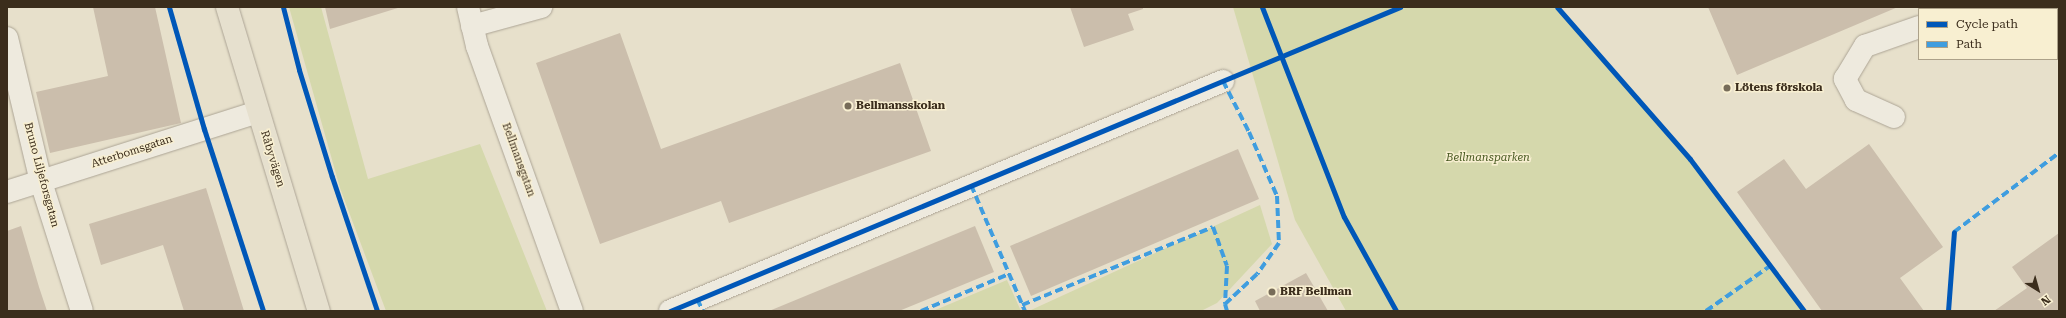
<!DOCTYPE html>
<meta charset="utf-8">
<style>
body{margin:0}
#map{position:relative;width:2066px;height:318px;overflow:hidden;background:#e7e0cb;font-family:"Roboto Serif",serif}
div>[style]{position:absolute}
.green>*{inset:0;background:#d5d8ac}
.building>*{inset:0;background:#cbbeac}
.roads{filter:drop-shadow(0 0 1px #aca495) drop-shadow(0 0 1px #aca495)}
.minor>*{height:22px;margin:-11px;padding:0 11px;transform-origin:11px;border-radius:11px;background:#eeeade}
.major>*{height:22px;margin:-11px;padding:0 11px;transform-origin:11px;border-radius:11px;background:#e6e0ce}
.quiet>*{height:4px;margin-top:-2px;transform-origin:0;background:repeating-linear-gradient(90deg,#3f9ddf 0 8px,transparent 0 12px)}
.cycleway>*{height:5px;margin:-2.5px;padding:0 2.5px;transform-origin:2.5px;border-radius:2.5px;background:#0057b8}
.dots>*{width:11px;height:11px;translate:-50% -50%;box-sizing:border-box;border:2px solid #f8efd1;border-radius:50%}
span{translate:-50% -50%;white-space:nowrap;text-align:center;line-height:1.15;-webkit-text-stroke:3px #f8efd1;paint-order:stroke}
.poi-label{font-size:11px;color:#3b2d1c;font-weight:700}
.left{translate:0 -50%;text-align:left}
.street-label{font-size:11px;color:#3b2d1c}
.park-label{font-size:11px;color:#485921;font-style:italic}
.frame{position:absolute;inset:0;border:8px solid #3b2d1c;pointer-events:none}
.legend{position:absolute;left:1918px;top:8px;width:140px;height:52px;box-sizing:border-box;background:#f8efd1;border:1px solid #aca189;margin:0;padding:5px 7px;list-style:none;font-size:12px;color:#3b2d1c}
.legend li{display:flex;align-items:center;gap:8px;height:20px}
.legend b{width:20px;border:1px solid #aca189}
.north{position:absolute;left:2018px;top:270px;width:40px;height:40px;-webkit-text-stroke:3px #f8efd1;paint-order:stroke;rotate:143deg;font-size:11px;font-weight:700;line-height:16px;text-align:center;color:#3b2d1c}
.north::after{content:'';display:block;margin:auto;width:14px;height:18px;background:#3b2d1c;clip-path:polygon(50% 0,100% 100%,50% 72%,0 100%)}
</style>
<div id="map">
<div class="green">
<i style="clip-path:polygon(289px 7px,321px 7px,368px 179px,480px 144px,547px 311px,386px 311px,340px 188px)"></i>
<i style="clip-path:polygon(1233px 7px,1557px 7px,1690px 159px,1804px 311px,1346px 311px,1295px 220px)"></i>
<i style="clip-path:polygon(1260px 205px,1272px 244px,1217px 303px,1201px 311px,1031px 310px)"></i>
<i style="clip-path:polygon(1007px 280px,1021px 311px,933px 311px)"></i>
</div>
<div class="building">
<i style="clip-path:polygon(93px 7px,155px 7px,181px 123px,50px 153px,36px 92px,108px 76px)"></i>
<i style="clip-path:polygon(325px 7px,401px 7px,330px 29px)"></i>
<i style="clip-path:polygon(1070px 7px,1143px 7px,1143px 9px,1128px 14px,1134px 30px,1084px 47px)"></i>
<i style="clip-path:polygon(1708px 7px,1779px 8px,1898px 7px,1737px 75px)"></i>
<i style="clip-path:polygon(620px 33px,661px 149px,900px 63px,931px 151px,729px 223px,721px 201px,600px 244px,536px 63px)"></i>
<i style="clip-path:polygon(1869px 144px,1943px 247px,1900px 278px,1924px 311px,1822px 311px,1737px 192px,1784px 159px,1806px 189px)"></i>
<i style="clip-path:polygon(1238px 149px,1259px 199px,1031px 296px,1010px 246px)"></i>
<i style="clip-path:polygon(206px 188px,244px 311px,184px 311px,163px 245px,101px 265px,89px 224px)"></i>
<i style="clip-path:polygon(21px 226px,39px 287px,47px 311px,7px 311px,7px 231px)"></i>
<i style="clip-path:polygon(975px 226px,994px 272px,899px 311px,769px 311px)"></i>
<i style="clip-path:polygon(2059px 233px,2059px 311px,1994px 311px,2027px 288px,2012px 267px)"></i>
<i style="clip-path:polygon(1306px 273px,1328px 311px,1260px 311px,1255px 301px)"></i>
</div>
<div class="roads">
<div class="minor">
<i style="left:468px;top:7px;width:40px;rotate:77deg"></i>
<i style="left:477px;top:46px;width:282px;rotate:70.3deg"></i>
<i style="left:2021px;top:7px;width:4px;rotate:34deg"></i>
<i style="left:1970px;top:9px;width:6px;rotate:-18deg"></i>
<i style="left:472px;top:26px;width:72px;rotate:-15.4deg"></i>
<i style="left:2057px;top:27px;width:2px"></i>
<i style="left:7px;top:38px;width:148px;rotate:76.7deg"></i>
<i style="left:41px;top:182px;width:135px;rotate:72.4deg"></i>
<i style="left:1894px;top:117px;width:42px;rotate:-155.9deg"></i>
<i style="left:1856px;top:100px;width:24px;rotate:-118deg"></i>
<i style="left:1845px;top:79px;width:39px;rotate:-59deg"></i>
<i style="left:1865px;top:46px;width:57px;rotate:-19.4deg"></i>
<i style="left:7px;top:192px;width:263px;rotate:-17.7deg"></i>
<i style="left:670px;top:311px;width:599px;rotate:-22.58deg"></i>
</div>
<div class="major">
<i style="left:227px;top:7px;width:318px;rotate:73.2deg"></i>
</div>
</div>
<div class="quiet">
<i style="left:1223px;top:81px;width:57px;rotate:63deg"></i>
<i style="left:1249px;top:132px;width:70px;rotate:66.4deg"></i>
<i style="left:1277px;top:196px;width:47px;rotate:87.6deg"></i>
<i style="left:1279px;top:243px;width:38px;rotate:125deg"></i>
<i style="left:1257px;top:274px;width:44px;rotate:136.8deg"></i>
<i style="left:1225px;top:304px;width:7px;rotate:74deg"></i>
<i style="left:971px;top:185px;width:137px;rotate:66.8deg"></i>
<i style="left:1954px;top:232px;width:131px;rotate:-37deg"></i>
<i style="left:697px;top:299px;width:13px;rotate:63deg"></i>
<i style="left:1022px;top:305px;width:206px;rotate:-22.2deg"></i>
<i style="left:1213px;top:227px;width:41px;rotate:70.3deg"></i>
<i style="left:1227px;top:266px;width:38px;rotate:93deg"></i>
<i style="left:921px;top:311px;width:95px;rotate:-22.8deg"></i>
<i style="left:1706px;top:311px;width:78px;rotate:-35.1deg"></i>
</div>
<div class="cycleway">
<i style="left:169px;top:7px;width:127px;rotate:74deg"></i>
<i style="left:204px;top:129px;width:191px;rotate:72deg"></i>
<i style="left:283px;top:7px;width:65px;rotate:75.7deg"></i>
<i style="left:299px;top:70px;width:112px;rotate:72.9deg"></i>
<i style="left:332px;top:177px;width:141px;rotate:71.4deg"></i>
<i style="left:1262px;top:7px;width:225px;rotate:68.7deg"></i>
<i style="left:1344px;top:217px;width:107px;rotate:61deg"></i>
<i style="left:1557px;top:7px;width:202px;rotate:48.8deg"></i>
<i style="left:1690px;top:159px;width:190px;rotate:53.1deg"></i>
<i style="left:670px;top:311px;width:791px;rotate:-22.61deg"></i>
<i style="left:1948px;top:311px;width:79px;rotate:-85.7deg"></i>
</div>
<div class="dots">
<i style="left:1727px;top:88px;background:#776c59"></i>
<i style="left:848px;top:106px;background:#776c59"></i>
<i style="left:1272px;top:292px;background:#776c59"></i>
</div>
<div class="poi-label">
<span class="left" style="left:1735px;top:88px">Lötens förskola</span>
<span class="left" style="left:856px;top:106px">Bellmansskolan</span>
<span class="left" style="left:1280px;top:292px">BRF Bellman</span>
</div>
<div class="street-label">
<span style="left:132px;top:152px;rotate:-18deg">Atterbomsgatan</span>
<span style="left:272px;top:159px;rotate:73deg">Råbyvägen</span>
<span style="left:518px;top:160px;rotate:70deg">Bellmansgatan</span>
<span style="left:41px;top:175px;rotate:75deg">Bruno Liljeforsgatan</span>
</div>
<div class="park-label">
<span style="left:1488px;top:158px">Bellmansparken</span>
</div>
<div class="frame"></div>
<ul class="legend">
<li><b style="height:5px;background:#0057b8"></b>Cycle path</li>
<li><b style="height:5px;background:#3f9ddf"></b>Path</li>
</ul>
<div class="north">N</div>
</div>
